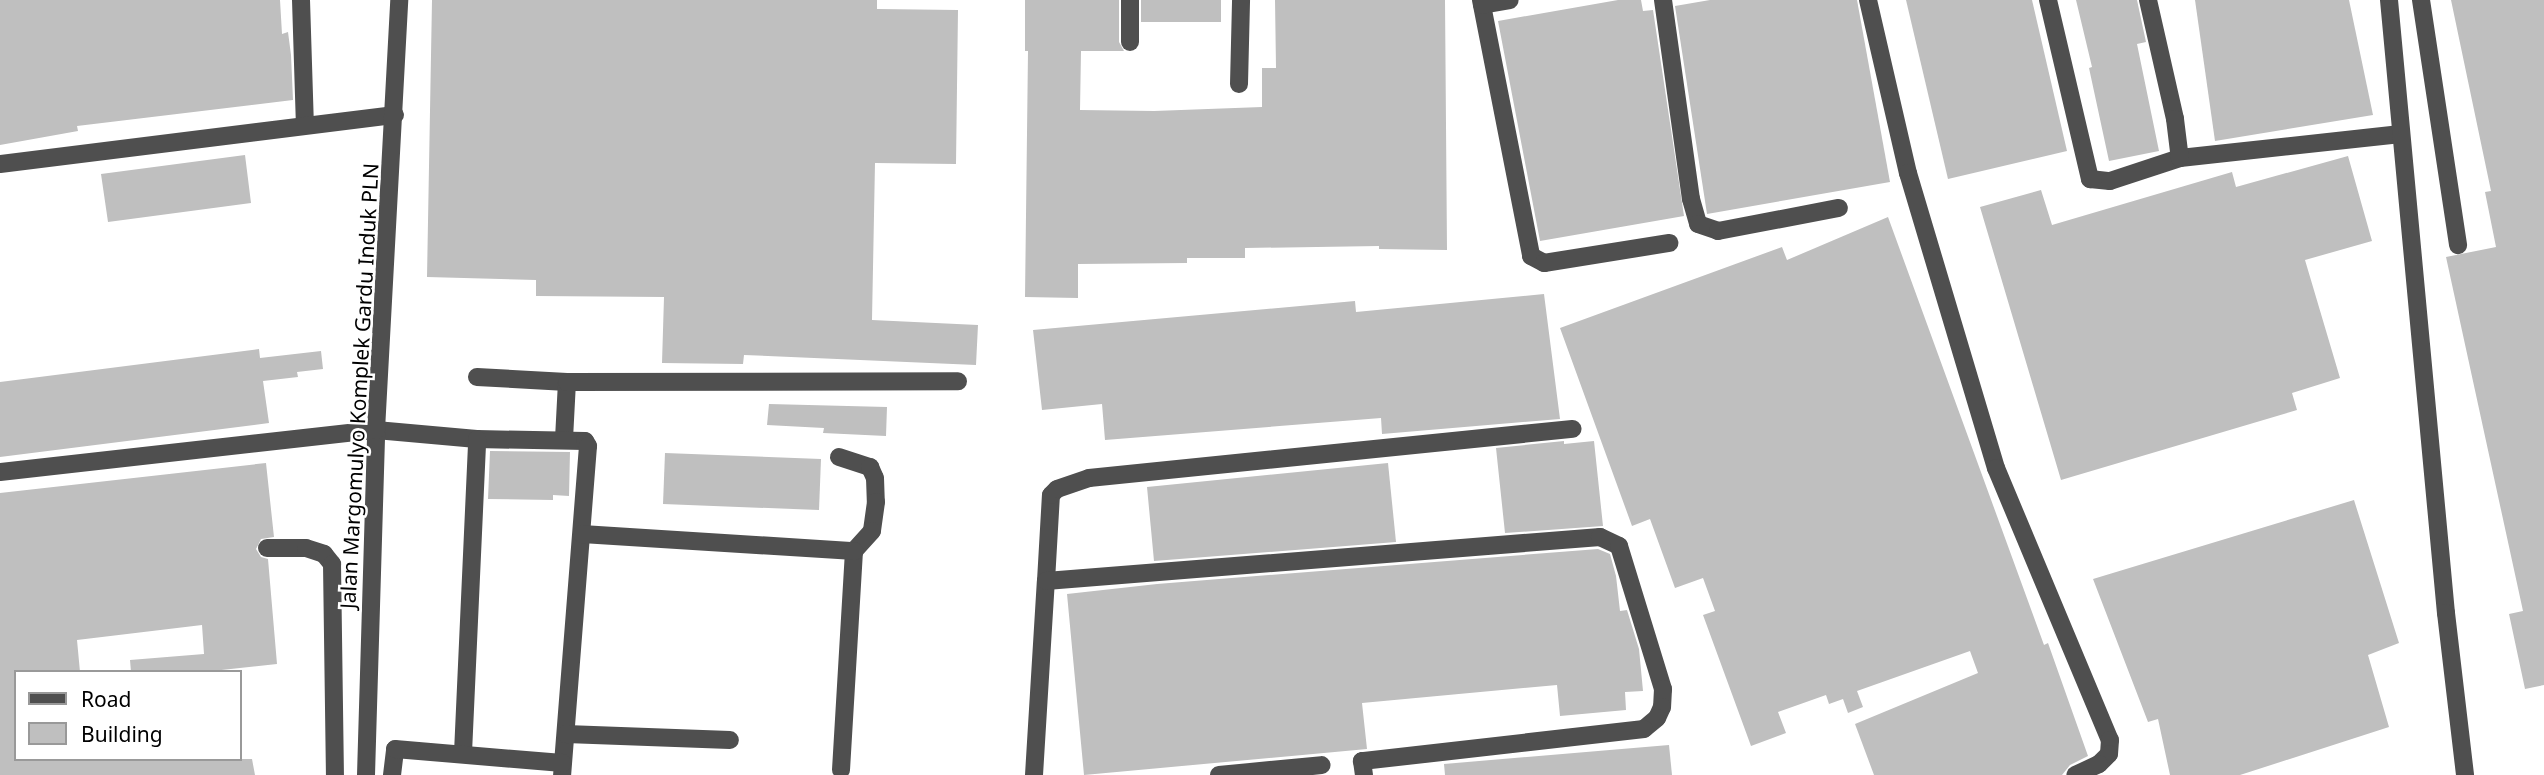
<!DOCTYPE html>
<style>
body{margin:0}
#map{position:relative;width:2544px;height:775px;overflow:hidden;background:#fff;font-family:"Noto Sans",sans-serif}
div>[style]{position:absolute}
.building>*{inset:0;background:#bfbfbf}
.minor>*{height:18px;margin:-9px;padding:0 9px;transform-origin:9px;border-radius:9px;background:#4f4f4f}
span{translate:-50% -50%;white-space:nowrap;text-align:center;line-height:1.15;-webkit-text-stroke:5px #fff;paint-order:stroke}
.street-label{font-size:21px;color:#000}
.legend{position:absolute;left:14px;top:670px;width:228px;height:91px;box-sizing:border-box;background:#fff;border:2px solid #999;margin:0;padding:9px 12px;list-style:none;font-size:21px;color:#000}
.legend li{display:flex;align-items:center;gap:14px;height:35px}
.legend b{width:35px;border:2px solid #999}
</style>
<div id="map">
<div class="building">
<i style="clip-path:polygon(0 0,280px 0,282px 34px,288px 32px,291px 55px,293px 100px,77px 126px,78px 131px,0 145px)"></i>
<i style="clip-path:polygon(432px 0,877px 0,877px 9px,958px 10px,956px 164px,875px 163px,872px 320px,978px 325px,976px 365px,744px 355px,743px 364px,662px 363px,664px 297px,536px 296px,536px 280px,427px 277px)"></i>
<i style="clip-path:polygon(1025px 0,1119px 0,1119px 42px,1124px 51px,1081px 51px,1080px 110px,1154px 111px,1262px 107px,1262px 68px,1276px 68px,1275px 0,1445px 0,1447px 250px,1379px 249px,1379px 246px,1245px 248px,1245px 258px,1187px 258px,1187px 263px,1078px 264px,1078px 298px,1025px 297px,1028px 51px,1025px 51px)"></i>
<i style="clip-path:polygon(1141px 0,1221px 0,1221px 22px,1141px 22px)"></i>
<i style="clip-path:polygon(1618px 0,1641px 0,1643px 11px,1653px 10px,1684px 216px,1540px 241px,1498px 21px)"></i>
<i style="clip-path:polygon(1710px 0,1857px 0,1890px 182px,1707px 214px,1675px 6px)"></i>
<i style="clip-path:polygon(1906px 0,2032px 0,2067px 151px,1948px 179px)"></i>
<i style="clip-path:polygon(2076px 0,2137px 0,2146px 42px,2137px 44px,2159px 151px,2109px 161px,2089px 68px,2092px 67px)"></i>
<i style="clip-path:polygon(2195px 0,2349px 0,2373px 115px,2215px 141px)"></i>
<i style="clip-path:polygon(2451px 0,2544px 0,2544px 685px,2525px 689px,2509px 614px,2523px 611px,2446px 257px,2496px 247px,2485px 192px,2491px 191px)"></i>
<i style="clip-path:polygon(245px 155px,251px 203px,108px 222px,101px 174px)"></i>
<i style="clip-path:polygon(2348px 156px,2372px 241px,2305px 260px,2340px 378px,2292px 393px,2297px 410px,2061px 480px,1980px 207px,2041px 190px,2052px 225px,2232px 172px,2236px 187px)"></i>
<i style="clip-path:polygon(1888px 217px,2044px 645px,2048px 643px,2088px 756px,2070px 765px,2062px 775px,1874px 775px,1855px 724px,1978px 673px,1970px 651px,1857px 691px,1863px 707px,1848px 713px,1843px 699px,1829px 704px,1826px 695px,1778px 712px,1786px 733px,1751px 746px,1703px 615px,1715px 611px,1703px 578px,1675px 588px,1650px 519px,1632px 526px,1560px 328px,1782px 247px,1787px 260px)"></i>
<i style="clip-path:polygon(1544px 294px,1560px 419px,1382px 434px,1381px 418px,1105px 440px,1102px 404px,1042px 410px,1033px 330px,1355px 301px,1356px 312px)"></i>
<i style="clip-path:polygon(259px 349px,260px 358px,321px 351px,323px 369px,297px 372px,298px 377px,263px 381px,269px 423px,0 457px,0 382px)"></i>
<i style="clip-path:polygon(769px 404px,887px 407px,886px 436px,823px 433px,824px 428px,767px 425px)"></i>
<i style="clip-path:polygon(1564px 441px,1564px 444px,1594px 441px,1603px 526px,1505px 533px,1496px 448px)"></i>
<i style="clip-path:polygon(490px 451px,570px 452px,569px 496px,553px 495px,553px 500px,488px 499px)"></i>
<i style="clip-path:polygon(665px 453px,821px 459px,819px 510px,663px 504px)"></i>
<i style="clip-path:polygon(266px 463px,274px 537px,261px 539px,256px 549px,261px 557px,268px 559px,277px 664px,203px 672px,131px 672px,130px 660px,204px 654px,202px 625px,77px 640px,80px 672px,16px 672px,16px 759px,252px 759px,255px 775px,0 775px,0 493px)"></i>
<i style="clip-path:polygon(1388px 463px,1396px 542px,1154px 561px,1147px 487px)"></i>
<i style="clip-path:polygon(2354px 500px,2399px 643px,2368px 655px,2389px 727px,2240px 775px,2170px 775px,2158px 719px,2148px 722px,2093px 579px)"></i>
<i style="clip-path:polygon(1598px 549px,1610px 554px,1616px 576px,1620px 611px,1627px 610px,1639px 649px,1643px 691px,1625px 692px,1626px 710px,1560px 716px,1557px 685px,1362px 703px,1367px 749px,1084px 775px,1067px 594px,1157px 584px)"></i>
<i style="clip-path:polygon(1669px 745px,1672px 775px,1445px 775px,1444px 764px)"></i>
</div>
<div class="minor">
<i style="left:301px;top:0;width:125px;rotate:88.2deg"></i>
<i style="left:1130px;top:0;width:42px;rotate:90deg"></i>
<i style="left:1481px;top:0;width:261px;rotate:78.9deg"></i>
<i style="left:1531px;top:256px;width:15px;rotate:28deg"></i>
<i style="left:1544px;top:263px;width:127px;rotate:-9.1deg"></i>
<i style="left:1663px;top:0;width:201px;rotate:82deg"></i>
<i style="left:1691px;top:199px;width:26px;rotate:74deg"></i>
<i style="left:1698px;top:224px;width:21px;rotate:19deg"></i>
<i style="left:1718px;top:231px;width:123px;rotate:-10.8deg"></i>
<i style="left:1868px;top:0;width:178px;rotate:77deg"></i>
<i style="left:1908px;top:173px;width:308px;rotate:73.4deg"></i>
<i style="left:1996px;top:468px;width:295px;rotate:67.3deg"></i>
<i style="left:2110px;top:740px;width:14px;rotate:94deg"></i>
<i style="left:2109px;top:754px;width:14px;rotate:135deg"></i>
<i style="left:2099px;top:764px;width:26px;rotate:155deg"></i>
<i style="left:2048px;top:0;width:184px;rotate:76.8deg"></i>
<i style="left:2090px;top:179px;width:20px;rotate:6deg"></i>
<i style="left:2110px;top:181px;width:74px;rotate:-18.2deg"></i>
<i style="left:2180px;top:158px;width:222px;rotate:-6.2deg"></i>
<i style="left:2148px;top:0;width:122px;rotate:77.2deg"></i>
<i style="left:2175px;top:119px;width:39px;rotate:83deg"></i>
<i style="left:2389px;top:0;width:616px;rotate:84.69deg"></i>
<i style="left:2446px;top:613px;width:163px;rotate:83.3deg"></i>
<i style="left:2421px;top:0;width:248px;rotate:81.4deg"></i>
<i style="left:1482px;top:5px;width:28px;rotate:-10deg"></i>
<i style="left:1239px;top:84px;width:84px;rotate:-88.6deg"></i>
<i style="left:0;top:164px;width:398px;rotate:-7.1deg"></i>
<i style="left:477px;top:377px;width:90px;rotate:3.2deg"></i>
<i style="left:564px;top:439px;width:57px;rotate:-87deg"></i>
<i style="left:567px;top:382px;width:391px;rotate:-0.1deg"></i>
<i style="left:839px;top:457px;width:33px;rotate:18deg"></i>
<i style="left:870px;top:467px;width:12px;rotate:66deg"></i>
<i style="left:875px;top:478px;width:24px;rotate:88deg"></i>
<i style="left:876px;top:502px;width:29px;rotate:98deg"></i>
<i style="left:872px;top:531px;width:27px;rotate:132deg"></i>
<i style="left:854px;top:551px;width:219px;rotate:93.4deg"></i>
<i style="left:0;top:472px;width:378px;rotate:-6.4deg"></i>
<i style="left:376px;top:430px;width:101px;rotate:5.1deg"></i>
<i style="left:477px;top:439px;width:108px;rotate:1.1deg"></i>
<i style="left:585px;top:441px;width:6px;rotate:59deg"></i>
<i style="left:588px;top:446px;width:330px;rotate:94.5deg"></i>
<i style="left:582px;top:534px;width:273px;rotate:3.6deg"></i>
<i style="left:267px;top:548px;width:39px"></i>
<i style="left:306px;top:548px;width:19px;rotate:18deg"></i>
<i style="left:324px;top:554px;width:13px;rotate:51deg"></i>
<i style="left:332px;top:564px;width:211px;rotate:89.2deg"></i>
<i style="left:1046px;top:581px;width:86px;rotate:-86.7deg"></i>
<i style="left:1051px;top:495px;width:8px;rotate:-45deg"></i>
<i style="left:1057px;top:489px;width:34px;rotate:-19deg"></i>
<i style="left:1089px;top:478px;width:486px;rotate:-5.8deg"></i>
<i style="left:566px;top:734px;width:164px;rotate:2.1deg"></i>
<i style="left:463px;top:753px;width:314px;rotate:-87.4deg"></i>
<i style="left:366px;top:775px;width:345px;rotate:-88.3deg"></i>
<i style="left:376px;top:430px;width:431px;rotate:-86.9deg"></i>
<i style="left:392px;top:775px;width:26px;rotate:-83deg"></i>
<i style="left:395px;top:749px;width:168px;rotate:4.8deg"></i>
<i style="left:1034px;top:775px;width:194px;rotate:-86.5deg"></i>
<i style="left:1046px;top:581px;width:556px;rotate:-4.54deg"></i>
<i style="left:1600px;top:537px;width:21px;rotate:25deg"></i>
<i style="left:1619px;top:546px;width:150px;rotate:72.9deg"></i>
<i style="left:1663px;top:689px;width:18px;rotate:93deg"></i>
<i style="left:1662px;top:707px;width:12px;rotate:114deg"></i>
<i style="left:1657px;top:718px;width:17px;rotate:140deg"></i>
<i style="left:1644px;top:729px;width:284px;rotate:173.5deg"></i>
<i style="left:1362px;top:761px;width:14px;rotate:82deg"></i>
<i style="left:1219px;top:775px;width:103px;rotate:-5.5deg"></i>
</div>
<div class="street-label">
<span style="left:359px;top:386px;rotate:-87deg">Jalan Margomulyo Komplek Gardu Induk PLN</span>
</div>
<ul class="legend">
<li><b style="height:9px;background:#4f4f4f"></b>Road</li>
<li><b style="height:19px;background:#bfbfbf"></b>Building</li>
</ul>
</div>
